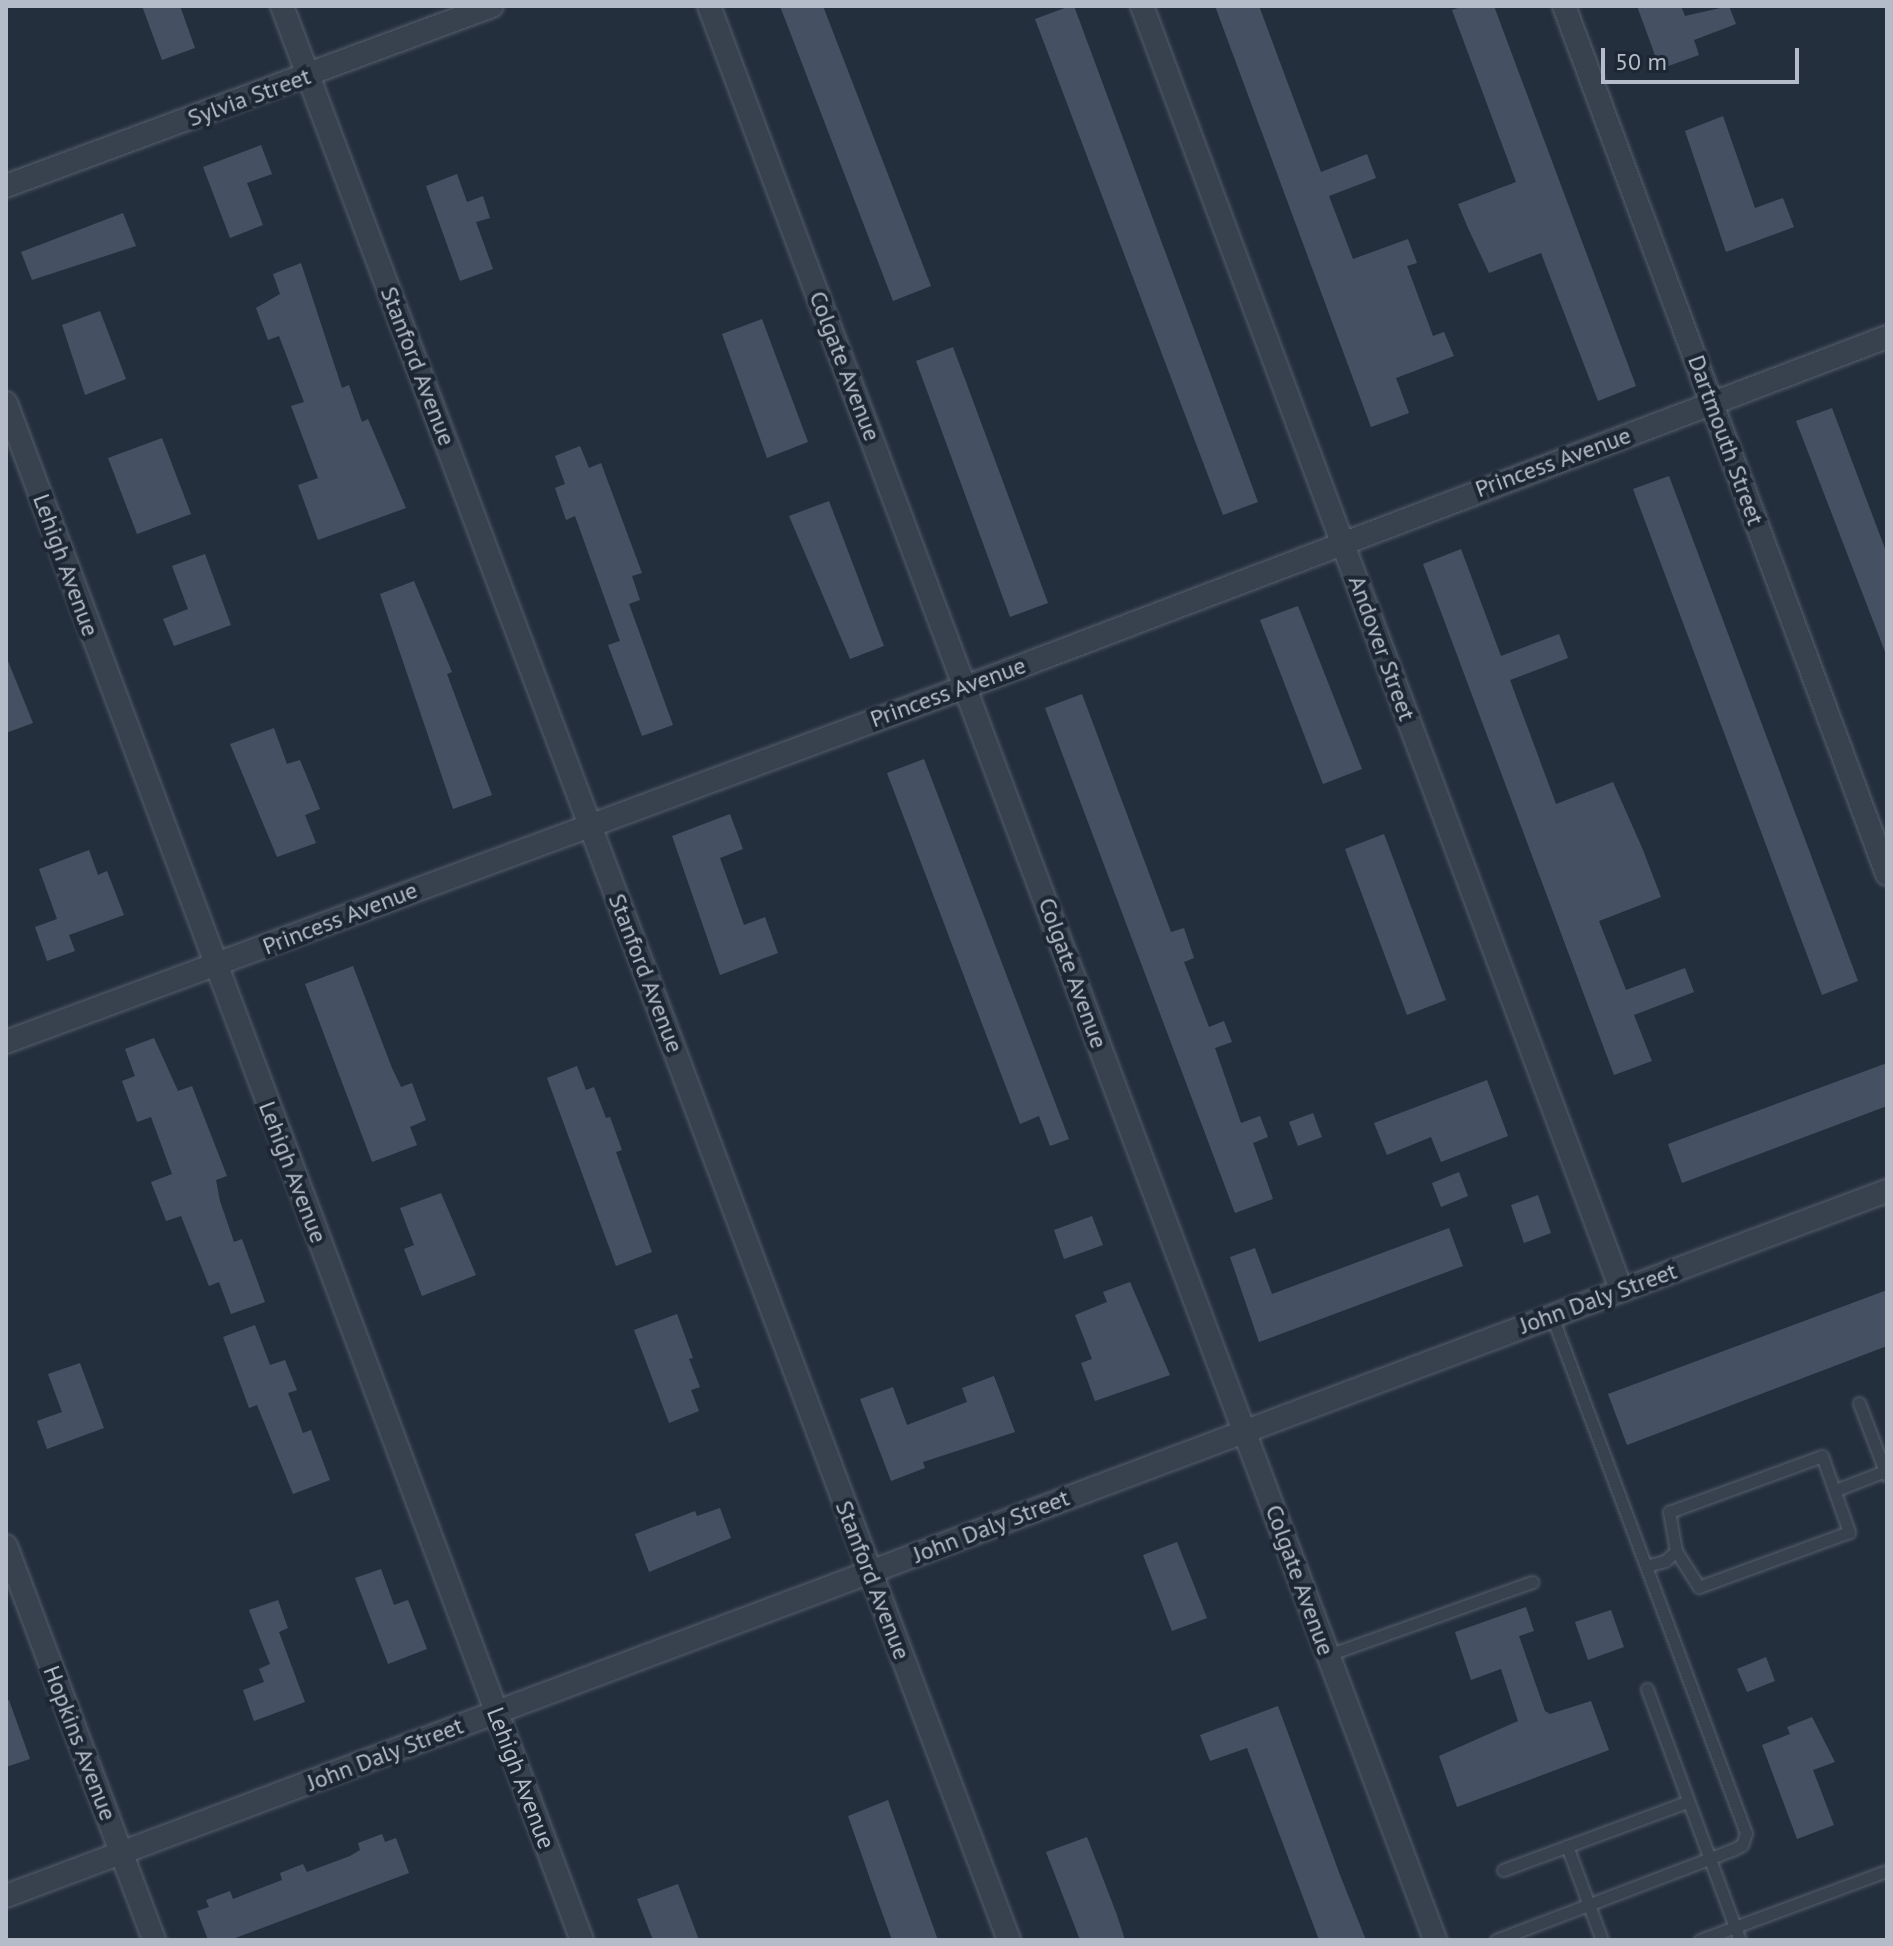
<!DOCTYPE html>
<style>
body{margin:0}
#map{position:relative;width:1893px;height:1946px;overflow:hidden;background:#242f3e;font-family:"PT Sans",sans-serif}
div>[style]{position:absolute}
.building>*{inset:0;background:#455162}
.roads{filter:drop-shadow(0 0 2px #565f6c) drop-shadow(0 0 2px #565f6c)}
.lane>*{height:11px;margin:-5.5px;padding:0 5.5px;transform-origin:5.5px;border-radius:5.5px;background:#38414e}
.street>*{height:22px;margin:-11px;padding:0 11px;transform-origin:11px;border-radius:11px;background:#38414e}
span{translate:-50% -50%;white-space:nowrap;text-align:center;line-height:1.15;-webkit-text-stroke:8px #1d2633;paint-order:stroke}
.street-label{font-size:24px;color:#b4bcc9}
.frame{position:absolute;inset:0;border:8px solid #b4bcc9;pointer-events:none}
.scale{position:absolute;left:1601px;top:48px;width:198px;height:36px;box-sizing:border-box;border:4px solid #b4bcc9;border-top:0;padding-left:10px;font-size:24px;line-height:28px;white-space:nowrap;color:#b4bcc9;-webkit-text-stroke:6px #1d2633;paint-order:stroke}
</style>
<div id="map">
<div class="building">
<i style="clip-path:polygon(142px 6px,180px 6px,195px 48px,162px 60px)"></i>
<i style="clip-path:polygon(780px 6px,823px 6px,931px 286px,893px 301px)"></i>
<i style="clip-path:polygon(1070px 6px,1074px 6px,1258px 502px,1223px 515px,1035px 19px)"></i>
<i style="clip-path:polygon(1215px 6px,1259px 6px,1321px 172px,1367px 154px,1376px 178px,1329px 196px,1353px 259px,1408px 239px,1417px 263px,1407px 266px,1433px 336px,1444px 332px,1454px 356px,1396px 378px,1409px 413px,1371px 427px)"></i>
<i style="clip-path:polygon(1464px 6px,1494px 6px,1636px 386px,1598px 401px,1541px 253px,1489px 273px,1468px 228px,1458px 204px,1516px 182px,1452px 10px)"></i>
<i style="clip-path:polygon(1637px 6px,1681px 6px,1685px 16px,1729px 6px,1736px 24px,1694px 40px,1699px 55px,1660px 69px)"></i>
<i style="clip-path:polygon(1723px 116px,1755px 208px,1783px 198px,1794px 227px,1726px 252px,1685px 131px)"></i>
<i style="clip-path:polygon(261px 145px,272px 174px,247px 183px,263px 225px,230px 238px,203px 167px)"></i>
<i style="clip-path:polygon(457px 174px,467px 202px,483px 196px,490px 218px,476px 222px,493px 269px,460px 281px,426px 186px)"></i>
<i style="clip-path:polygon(123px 213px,136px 246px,32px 280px,21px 252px)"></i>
<i style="clip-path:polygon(301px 263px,342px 388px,349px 385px,362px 422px,368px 419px,406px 508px,318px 540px,298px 485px,318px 478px,291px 406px,304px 402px,279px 336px,268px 340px,256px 308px,280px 294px,273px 274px)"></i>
<i style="clip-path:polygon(100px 311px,126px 379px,85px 395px,62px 325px)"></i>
<i style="clip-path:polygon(762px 319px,808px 442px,767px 458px,722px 334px)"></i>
<i style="clip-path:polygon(953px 347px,1048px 603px,1010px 617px,916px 361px)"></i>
<i style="clip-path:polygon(1832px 408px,1887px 554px,1887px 657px,1796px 421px)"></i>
<i style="clip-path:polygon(162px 438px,191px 514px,137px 534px,108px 458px)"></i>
<i style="clip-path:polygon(580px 446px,589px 468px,601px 463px,642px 573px,632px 576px,640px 600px,629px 604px,673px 725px,642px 736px,608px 645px,620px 641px,575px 516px,566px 520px,555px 488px,565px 484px,555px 456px)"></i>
<i style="clip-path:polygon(1669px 476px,1858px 981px,1822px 995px,1633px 489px)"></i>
<i style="clip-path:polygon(829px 501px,884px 646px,850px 659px,789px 516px)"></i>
<i style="clip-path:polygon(1461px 549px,1501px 656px,1559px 634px,1568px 658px,1510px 680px,1556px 804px,1613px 782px,1643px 850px,1661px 897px,1599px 921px,1626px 990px,1685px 968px,1694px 992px,1634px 1015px,1652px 1061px,1614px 1075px,1423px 564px)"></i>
<i style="clip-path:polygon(205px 554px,231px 625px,174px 646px,163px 619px,188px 609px,172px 566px)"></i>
<i style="clip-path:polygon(414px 581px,452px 672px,447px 674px,492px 795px,453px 809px,380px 594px)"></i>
<i style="clip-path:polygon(1298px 606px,1362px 769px,1323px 784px,1260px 620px)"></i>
<i style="clip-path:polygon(6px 656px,33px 723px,6px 733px)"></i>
<i style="clip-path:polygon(1082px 694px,1171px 932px,1184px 928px,1194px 958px,1184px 962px,1209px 1027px,1224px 1021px,1232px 1042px,1215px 1048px,1241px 1123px,1260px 1116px,1268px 1137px,1253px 1143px,1273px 1199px,1235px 1213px,1045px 708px)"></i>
<i style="clip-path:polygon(274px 728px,287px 764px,300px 760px,320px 809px,305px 815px,316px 843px,277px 857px,230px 744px)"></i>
<i style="clip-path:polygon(924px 759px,1069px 1139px,1050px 1146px,1039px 1116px,1020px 1124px,887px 773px)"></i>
<i style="clip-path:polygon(730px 814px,743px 849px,720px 858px,744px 925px,765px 917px,778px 953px,720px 975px,672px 836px)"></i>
<i style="clip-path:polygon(1384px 834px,1446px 1000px,1407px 1015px,1345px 849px)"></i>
<i style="clip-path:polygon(89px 850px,98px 875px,107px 871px,124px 915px,69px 935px,75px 951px,47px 961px,35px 927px,57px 919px,39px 869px)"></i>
<i style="clip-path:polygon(353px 966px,392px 1068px,401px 1087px,412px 1083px,426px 1120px,410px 1127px,417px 1145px,372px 1162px,305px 984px)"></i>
<i style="clip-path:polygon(154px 1038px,178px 1091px,192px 1086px,227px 1176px,216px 1180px,220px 1201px,234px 1242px,242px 1239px,265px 1302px,231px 1314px,219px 1282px,209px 1286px,181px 1216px,166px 1221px,151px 1182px,172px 1174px,151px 1117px,137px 1122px,122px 1081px,135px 1076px,125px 1049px)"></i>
<i style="clip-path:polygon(1887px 1063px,1887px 1106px,1682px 1183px,1668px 1144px)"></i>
<i style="clip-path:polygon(577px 1066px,586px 1090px,594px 1087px,606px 1118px,610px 1117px,622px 1150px,616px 1152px,652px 1252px,616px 1266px,547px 1078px)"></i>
<i style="clip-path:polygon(1487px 1080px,1508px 1136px,1441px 1162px,1431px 1137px,1387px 1155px,1374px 1123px)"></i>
<i style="clip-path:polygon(1313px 1113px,1322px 1137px,1298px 1146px,1289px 1122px)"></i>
<i style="clip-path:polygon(1459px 1172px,1468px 1196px,1441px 1207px,1432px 1183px)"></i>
<i style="clip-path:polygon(441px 1193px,476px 1275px,422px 1296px,404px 1249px,414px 1245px,400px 1208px)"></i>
<i style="clip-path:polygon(1538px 1195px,1551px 1233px,1524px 1243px,1511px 1205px)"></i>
<i style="clip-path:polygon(1092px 1216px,1103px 1245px,1064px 1259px,1054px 1230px)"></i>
<i style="clip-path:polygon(1449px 1228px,1463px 1266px,1259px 1342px,1230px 1257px,1255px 1248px,1272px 1294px)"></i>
<i style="clip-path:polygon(1130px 1282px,1170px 1375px,1095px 1401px,1081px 1363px,1092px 1359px,1075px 1315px,1107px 1302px,1103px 1292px)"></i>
<i style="clip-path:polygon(1887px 1290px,1887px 1346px,1627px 1445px,1608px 1394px)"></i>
<i style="clip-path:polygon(677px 1314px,693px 1358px,689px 1359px,700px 1387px,691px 1390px,699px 1411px,669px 1423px,634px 1330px)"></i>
<i style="clip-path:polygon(255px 1325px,270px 1365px,285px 1360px,297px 1390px,288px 1393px,303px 1433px,311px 1430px,330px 1480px,293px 1494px,257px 1405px,249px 1408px,223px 1337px)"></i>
<i style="clip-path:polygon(80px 1363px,104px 1428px,47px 1449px,37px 1421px,62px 1412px,48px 1374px)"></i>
<i style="clip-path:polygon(994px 1376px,1015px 1432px,923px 1462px,925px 1468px,891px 1481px,860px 1399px,893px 1387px,907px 1425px,967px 1402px,962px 1388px)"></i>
<i style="clip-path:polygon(720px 1508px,731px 1538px,649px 1572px,635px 1534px,695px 1511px,697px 1516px)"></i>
<i style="clip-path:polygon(1177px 1542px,1207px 1618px,1172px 1631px,1143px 1555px)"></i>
<i style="clip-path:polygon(381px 1569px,394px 1605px,408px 1600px,427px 1649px,388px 1664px,355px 1578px)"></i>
<i style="clip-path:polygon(278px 1600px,288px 1628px,279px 1632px,305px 1702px,254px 1721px,243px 1690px,264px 1682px,259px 1669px,270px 1664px,249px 1610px)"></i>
<i style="clip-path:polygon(1526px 1607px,1534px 1631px,1519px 1636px,1545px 1711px,1550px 1714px,1591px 1701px,1609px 1750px,1457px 1807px,1439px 1756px,1518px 1721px,1501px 1669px,1471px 1680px,1455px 1632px)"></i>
<i style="clip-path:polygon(1611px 1610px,1624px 1647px,1588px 1660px,1575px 1622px)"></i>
<i style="clip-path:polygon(1766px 1657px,1775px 1681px,1747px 1692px,1737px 1669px)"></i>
<i style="clip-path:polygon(9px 1700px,30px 1759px,6px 1767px,6px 1701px)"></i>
<i style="clip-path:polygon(1278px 1706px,1340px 1875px,1366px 1940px,1319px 1940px,1247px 1748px,1210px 1761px,1200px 1735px)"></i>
<i style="clip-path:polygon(1812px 1717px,1835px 1762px,1813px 1770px,1834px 1825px,1797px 1839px,1762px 1745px,1790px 1734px,1787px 1727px)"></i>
<i style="clip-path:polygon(888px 1800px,916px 1879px,938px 1940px,892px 1940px,880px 1907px,848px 1816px)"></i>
<i style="clip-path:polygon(382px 1834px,385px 1842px,396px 1838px,409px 1873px,230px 1940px,208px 1940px,197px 1911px,209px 1907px,206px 1900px,230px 1891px,233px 1899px,282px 1880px,280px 1873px,303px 1864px,307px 1872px,350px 1856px,360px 1850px,358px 1843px)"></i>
<i style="clip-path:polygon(1087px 1837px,1117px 1915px,1125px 1940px,1080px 1940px,1046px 1852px)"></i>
<i style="clip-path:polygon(678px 1884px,699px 1940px,653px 1940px,637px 1899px)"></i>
</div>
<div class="roads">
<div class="lane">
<i style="left:1859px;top:1403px;width:73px;rotate:69.1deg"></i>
<i style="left:1836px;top:1490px;width:53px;rotate:-21.2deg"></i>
<i style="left:1885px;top:1471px;width:5px;rotate:68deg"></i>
<i style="left:1646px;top:1566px;width:20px;rotate:-15deg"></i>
<i style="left:1665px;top:1561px;width:15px;rotate:-42deg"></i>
<i style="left:1676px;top:1551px;width:40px;rotate:-100deg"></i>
<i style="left:1669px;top:1512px;width:163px;rotate:-20.1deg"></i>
<i style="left:1822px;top:1456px;width:81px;rotate:70.4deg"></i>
<i style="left:1849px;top:1532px;width:160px;rotate:159.9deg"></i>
<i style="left:1699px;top:1587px;width:43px;rotate:-122.6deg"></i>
<i style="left:1328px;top:1655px;width:217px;rotate:-19.7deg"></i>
<i style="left:1647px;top:1689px;width:268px;rotate:69.7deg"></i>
<i style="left:1567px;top:1846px;width:100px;rotate:69.6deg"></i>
<i style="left:1503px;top:1870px;width:196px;rotate:-20.3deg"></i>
<i style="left:1496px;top:1940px;width:253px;rotate:-20.9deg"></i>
<i style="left:1732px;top:1850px;width:11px;rotate:-27deg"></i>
<i style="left:1742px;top:1845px;width:13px;rotate:-72deg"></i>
<i style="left:1746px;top:1833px;width:552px;rotate:-110.57deg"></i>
<i style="left:1700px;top:1940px;width:199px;rotate:-20.3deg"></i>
</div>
<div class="street">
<i style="left:282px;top:6px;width:2066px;rotate:69.4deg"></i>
<i style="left:709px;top:6px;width:2066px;rotate:69.42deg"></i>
<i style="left:1142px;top:6px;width:1369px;rotate:69.53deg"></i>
<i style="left:1564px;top:6px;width:926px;rotate:69.59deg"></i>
<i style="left:6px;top:186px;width:518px;rotate:-20.32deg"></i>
<i style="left:6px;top:403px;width:1641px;rotate:69.46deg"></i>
<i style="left:6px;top:1042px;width:1055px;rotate:-20.31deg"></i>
<i style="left:995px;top:676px;width:954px;rotate:-20.81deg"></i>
<i style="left:6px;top:1546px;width:421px;rotate:69.4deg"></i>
<i style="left:6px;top:1896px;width:2009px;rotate:-20.55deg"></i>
</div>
</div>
<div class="street-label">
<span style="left:249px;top:97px;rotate:-20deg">Sylvia Street</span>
<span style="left:418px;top:366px;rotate:69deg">Stanford Avenue</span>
<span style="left:845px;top:366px;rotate:69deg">Colgate Avenue</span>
<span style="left:1726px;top:440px;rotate:70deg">Dartmouth Street</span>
<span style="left:1553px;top:462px;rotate:-20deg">Princess Avenue</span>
<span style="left:66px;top:565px;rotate:70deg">Lehigh Avenue</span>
<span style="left:1382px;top:648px;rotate:70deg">Andover Street</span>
<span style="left:948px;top:692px;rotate:-20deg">Princess Avenue</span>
<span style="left:340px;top:918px;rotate:-21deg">Princess Avenue</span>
<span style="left:646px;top:973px;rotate:69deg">Stanford Avenue</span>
<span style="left:1073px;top:973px;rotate:70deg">Colgate Avenue</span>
<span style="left:293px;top:1172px;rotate:69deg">Lehigh Avenue</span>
<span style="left:1598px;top:1298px;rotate:-20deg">John Daly Street</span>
<span style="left:991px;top:1526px;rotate:-21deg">John Daly Street</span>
<span style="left:873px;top:1580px;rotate:69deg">Stanford Avenue</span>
<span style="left:1300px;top:1580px;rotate:70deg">Colgate Avenue</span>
<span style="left:80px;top:1743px;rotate:69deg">Hopkins Avenue</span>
<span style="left:385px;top:1754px;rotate:-21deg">John Daly Street</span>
<span style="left:521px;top:1778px;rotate:69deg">Lehigh Avenue</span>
</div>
<div class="frame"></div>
<div class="scale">50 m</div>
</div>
